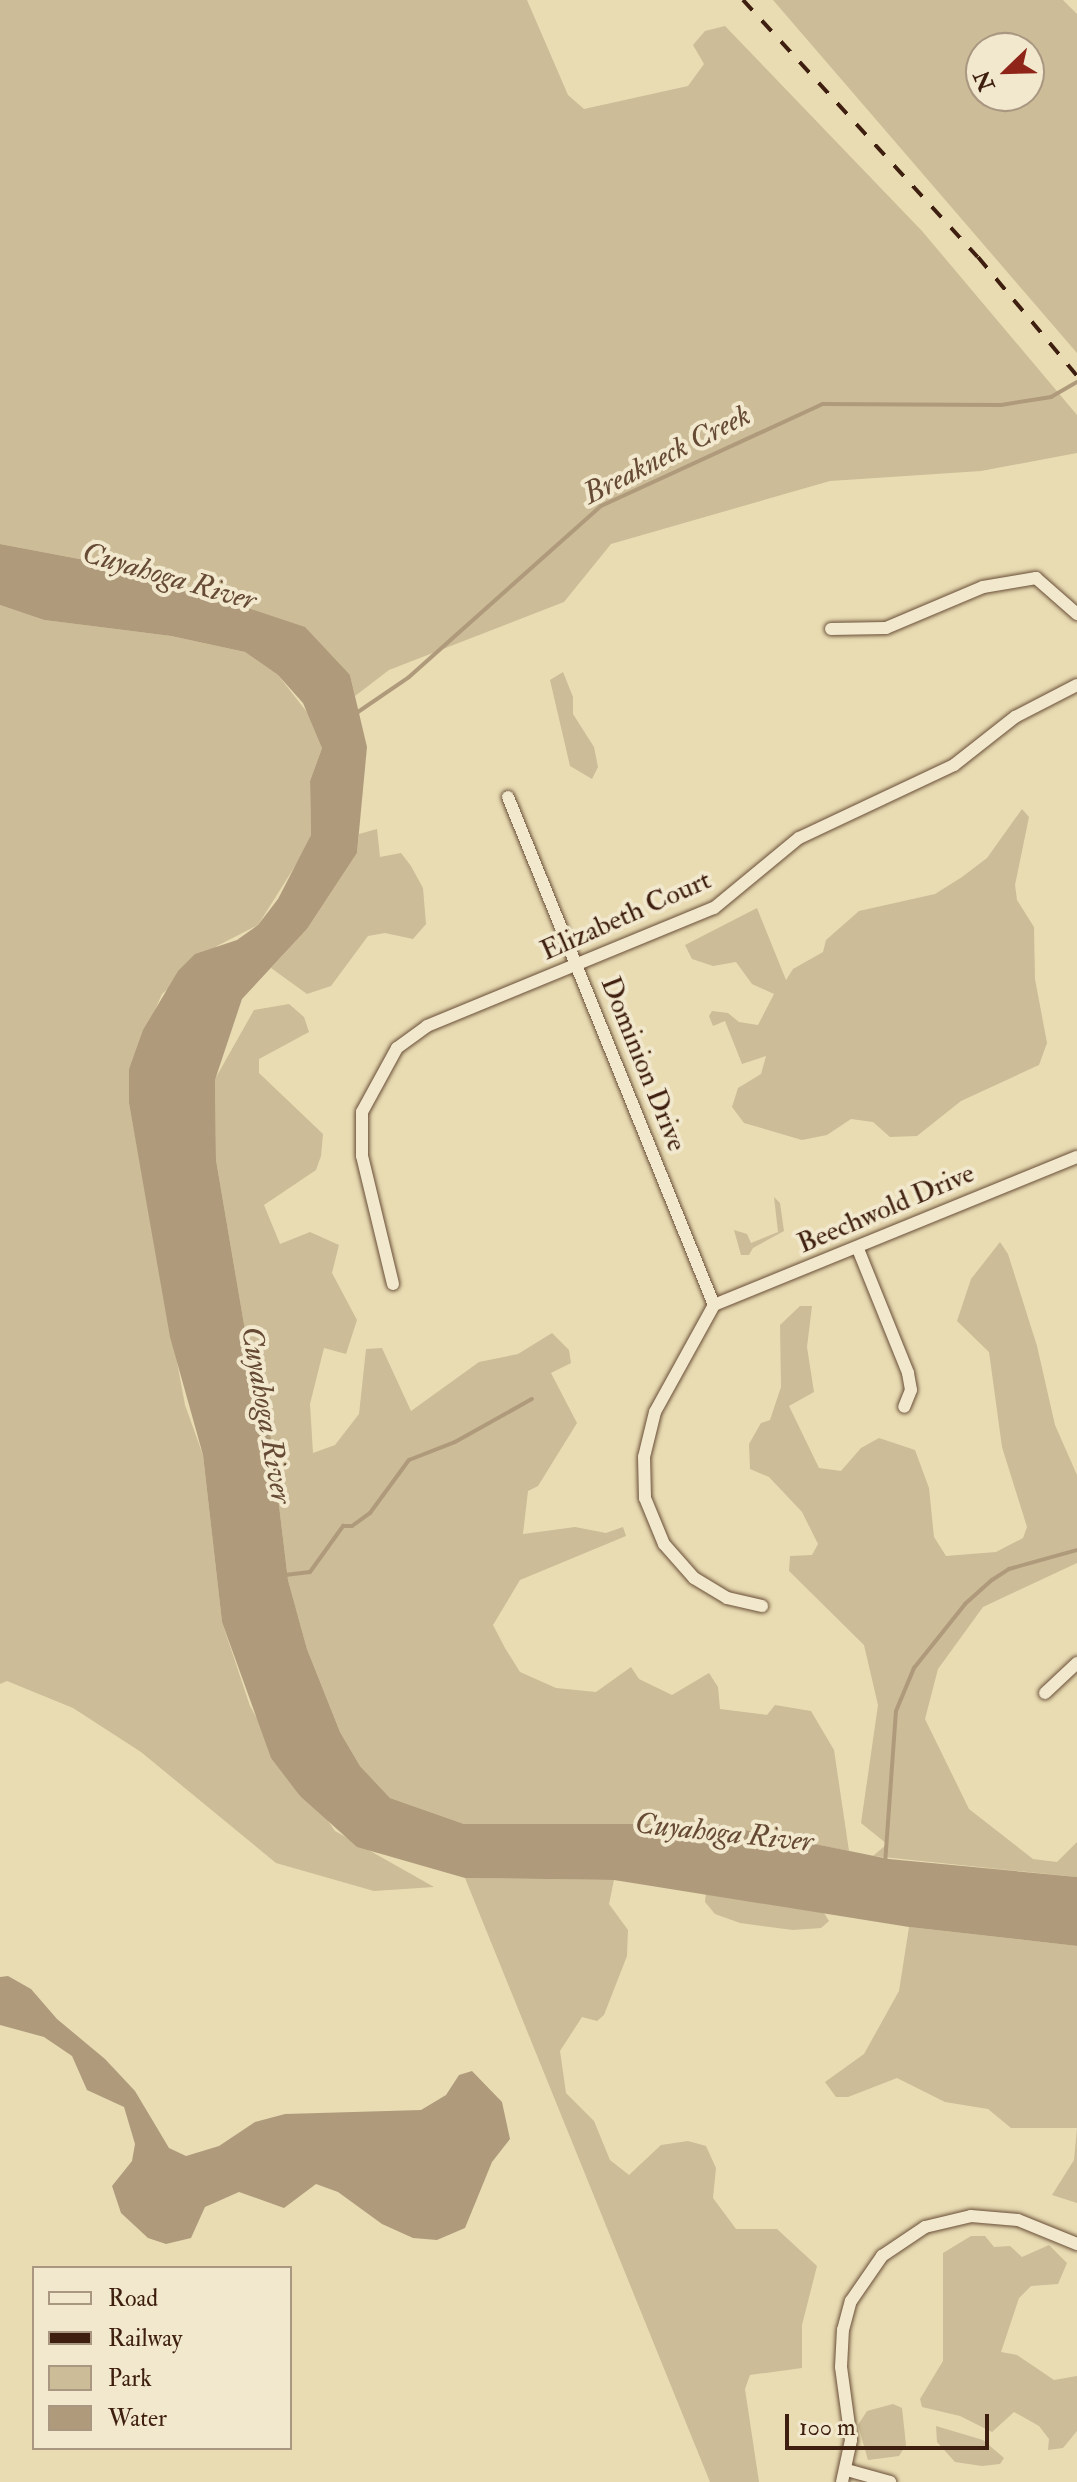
<!DOCTYPE html>
<style>
body{margin:0}
#map{position:relative;width:1077px;height:2482px;overflow:hidden;background:#e9dcb3;font-family:"IM FELL Double Pica",serif}
div>[style]{position:absolute}
.green>*{inset:0;background:#ccbc97}
.water>*{inset:0;background:#af9b7b}
.stream>*{height:4px;margin:-2px;padding:0 2px;transform-origin:2px;border-radius:2px;background:#af9b7b}
.roads{filter:drop-shadow(0 0 2px #694e37) drop-shadow(0 0 2px #694e37)}
.minor>*{height:12px;margin:-6px;padding:0 6px;transform-origin:6px;border-radius:6px;background:#f1e8ce}
.rail>*{height:4px;margin-top:-2px;transform-origin:0;background:repeating-linear-gradient(90deg,#3e1e0e 0 14px,transparent 0 28px)}
span{translate:-50% -50%;white-space:nowrap;text-align:center;line-height:1.15;-webkit-text-stroke:8px #f1e8ce;paint-order:stroke}
.street-label{font-size:28px;color:#3e1e0e}
.water-label{font-size:30px;color:#664a34;font-style:italic}
.legend{position:absolute;left:32px;top:2266px;width:260px;height:184px;box-sizing:border-box;background:#f1e8ce;border:2px solid #a99781;margin:0;padding:10px 14px;list-style:none;font-size:24px;color:#3e1e0e}
.legend li{display:flex;align-items:center;gap:16px;height:40px}
.legend b{width:40px;border:2px solid #a99781}
.north{position:absolute;left:965px;top:32px;width:80px;height:80px;box-sizing:border-box;background:#f1e8ce;border:2px solid #a99781;border-radius:50%;rotate:247deg;font-size:22px;font-weight:700;line-height:32px;text-align:center;color:#3e1e0e}
.north::after{content:'';display:block;margin:auto;width:28px;height:36px;background:#8f2418;clip-path:polygon(50% 0,100% 100%,50% 72%,0 100%)}
.scale{position:absolute;left:785px;top:2414px;width:204px;height:36px;box-sizing:border-box;border:4px solid #3e1e0e;border-top:0;padding-left:10px;font-size:24px;line-height:28px;white-space:nowrap;color:#3e1e0e;-webkit-text-stroke:6px #f1e8ce;paint-order:stroke}
</style>
<div id="map">
<div class="green">
<i style="clip-path:polygon(0 0,527px 0,568px 95px,584px 109px,688px 86px,704px 64px,693px 45px,705px 31px,725px 26px,922px 231px,1077px 415px,1077px 453px,981px 471px,830px 481px,611px 544px,564px 602px,389px 670px,355px 696px,350px 675px,235px 603px,127px 568px,0 544px)"></i>
<i style="clip-path:polygon(evenodd,773px 0,1063px 0,1077px 14px,1077px 353px,773px 0,981px 48px,1029px 48px,1029px 96px,981px 96px,981px 48px)"></i>
<i style="clip-path:polygon(0 605px,44px 620px,171px 636px,245px 652px,278px 675px,317px 725px,322px 748px,310px 781px,311px 835px,302px 855px,258px 925px,217px 946px,162px 994px,129px 1069px,129px 1103px,185px 1405px,203px 1455px,222px 1622px,250px 1706px,300px 1796px,317px 1805px,335px 1831px,434px 1887px,374px 1891px,276px 1863px,141px 1752px,73px 1708px,7px 1681px,0 1684px)"></i>
<i style="clip-path:polygon(563px 672px,573px 697px,573px 714px,594px 747px,598px 767px,592px 779px,570px 766px,550px 680px)"></i>
<i style="clip-path:polygon(1022px 809px,1029px 817px,1015px 885px,1017px 900px,1034px 927px,1035px 979px,1047px 1043px,1039px 1065px,961px 1101px,917px 1136px,890px 1137px,873px 1122px,851px 1119px,827px 1135px,802px 1140px,744px 1123px,732px 1107px,738px 1088px,761px 1074px,766px 1056px,742px 1064px,725px 1021px,713px 1026px,709px 1016px,712px 1011px,728px 1013px,739px 1022px,758px 1025px,774px 994px,752px 984px,736px 962px,713px 966px,692px 959px,685px 945px,757px 908px,786px 980px,793px 969px,823px 952px,826px 940px,859px 911px,935px 894px,962px 877px,987px 858px)"></i>
<i style="clip-path:polygon(377px 829px,380px 857px,401px 853px,411px 866px,423px 888px,426px 924px,413px 939px,385px 933px,368px 936px,331px 986px,307px 994px,271px 968px,307px 929px,357px 853px,359px 834px)"></i>
<i style="clip-path:polygon(289px 1004px,304px 1017px,309px 1032px,259px 1059px,259px 1073px,323px 1134px,321px 1156px,316px 1170px,264px 1205px,280px 1244px,310px 1232px,339px 1245px,332px 1273px,357px 1320px,346px 1354px,324px 1348px,310px 1404px,313px 1453px,335px 1445px,359px 1414px,366px 1349px,382px 1348px,411px 1411px,479px 1362px,518px 1354px,552px 1333px,569px 1350px,571px 1363px,551px 1373px,577px 1423px,538px 1486px,528px 1491px,523px 1534px,575px 1527px,606px 1533px,623px 1527px,626px 1536px,520px 1580px,493px 1625px,505px 1648px,520px 1672px,556px 1688px,596px 1692px,631px 1667px,639px 1679px,672px 1695px,709px 1673px,718px 1687px,720px 1709px,767px 1715px,775px 1705px,811px 1711px,834px 1750px,849px 1851px,716px 1824px,464px 1824px,390px 1798px,360px 1766px,340px 1732px,307px 1649px,288px 1580px,268px 1414px,245px 1330px,216px 1160px,215px 1079px,254px 1010px)"></i>
<i style="clip-path:polygon(774px 1197px,780px 1203px,784px 1231px,753px 1248px,749px 1255px,741px 1255px,734px 1230px,747px 1234px,751px 1243px,778px 1232px)"></i>
<i style="clip-path:polygon(1000px 1242px,1008px 1254px,1037px 1346px,1055px 1425px,1077px 1475px,1077px 1563px,983px 1607px,938px 1669px,925px 1719px,969px 1809px,1033px 1859px,1057px 1862px,1077px 1842px,1077px 1877px,873px 1856px,887px 1844px,861px 1823px,878px 1705px,864px 1645px,789px 1571px,790px 1556px,812px 1555px,818px 1544px,802px 1512px,769px 1477px,750px 1469px,749px 1444px,761px 1423px,770px 1420px,781px 1387px,780px 1325px,800px 1306px,812px 1306px,807px 1347px,814px 1392px,789px 1406px,819px 1468px,841px 1471px,861px 1448px,879px 1438px,915px 1450px,929px 1488px,934px 1537px,946px 1556px,996px 1552px,1023px 1538px,1027px 1527px,1002px 1447px,989px 1352px,957px 1321px,971px 1279px)"></i>
<i style="clip-path:polygon(465px 1878px,614px 1880px,609px 1904px,628px 1930px,627px 1956px,604px 2015px,597px 2021px,582px 2017px,560px 2051px,566px 2093px,594px 2121px,610px 2160px,629px 2175px,661px 2145px,688px 2141px,706px 2146px,716px 2168px,713px 2198px,736px 2229px,777px 2229px,817px 2266px,802px 2325px,802px 2368px,750px 2375px,745px 2389px,759px 2482px,710px 2482px)"></i>
<i style="clip-path:polygon(706px 1892px,824px 1913px,829px 1921px,821px 1928px,793px 1930px,740px 1923px,715px 1914px,705px 1902px)"></i>
<i style="clip-path:polygon(909px 1927px,1077px 1946px,1077px 2203px,1052px 2195px,1074px 2160px,1077px 2128px,1011px 2128px,988px 2109px,945px 2102px,897px 2078px,848px 2097px,836px 2097px,825px 2082px,864px 2054px,899px 1991px)"></i>
<i style="clip-path:polygon(971px 2236px,985px 2236px,994px 2247px,1010px 2246px,1022px 2257px,1049px 2245px,1067px 2263px,1058px 2284px,1031px 2286px,1019px 2298px,1001px 2352px,1017px 2355px,1054px 2380px,1077px 2376px,1077px 2431px,1063px 2448px,1048px 2450px,1049px 2439px,1039px 2426px,1014px 2412px,992px 2432px,960px 2416px,922px 2407px,920px 2399px,943px 2361px,943px 2253px)"></i>
<i style="clip-path:polygon(893px 2404px,902px 2408px,906px 2445px,899px 2456px,868px 2460px,858px 2425px,867px 2411px)"></i>
<i style="clip-path:polygon(936px 2426px,983px 2440px,1004px 2458px,1000px 2464px,982px 2466px,955px 2462px,937px 2442px)"></i>
</div>
<div class="water">
<i style="clip-path:polygon(0 544px,127px 568px,305px 627px,350px 675px,367px 747px,357px 853px,307px 929px,242px 999px,215px 1080px,216px 1160px,245px 1330px,268px 1414px,288px 1580px,307px 1649px,340px 1732px,360px 1766px,390px 1798px,464px 1824px,716px 1824px,889px 1859px,1077px 1877px,1077px 1946px,909px 1927px,614px 1880px,465px 1878px,357px 1847px,300px 1796px,271px 1758px,222px 1622px,203px 1455px,170px 1337px,129px 1103px,129px 1069px,143px 1030px,178px 971px,195px 954px,237px 940px,258px 925px,278px 899px,311px 835px,310px 781px,322px 748px,303px 703px,278px 675px,245px 652px,171px 636px,44px 620px,0 605px)"></i>
<i style="clip-path:polygon(8px 1976px,31px 1989px,57px 2019px,105px 2059px,135px 2091px,169px 2148px,186px 2156px,219px 2146px,255px 2122px,285px 2114px,421px 2110px,446px 2095px,459px 2075px,472px 2071px,502px 2102px,510px 2139px,492px 2162px,465px 2228px,437px 2240px,413px 2238px,382px 2224px,338px 2192px,316px 2184px,284px 2208px,239px 2192px,205px 2207px,191px 2238px,166px 2244px,148px 2238px,121px 2213px,112px 2186px,132px 2161px,135px 2144px,124px 2107px,87px 2090px,72px 2056px,44px 2037px,0 2025px,0 1977px)"></i>
</div>
<div class="stream">
<i style="left:355px;top:714px;width:65px;rotate:-34.4deg"></i>
<i style="left:409px;top:677px;width:257px;rotate:-41.7deg"></i>
<i style="left:601px;top:506px;width:244px;rotate:-24.7deg"></i>
<i style="left:823px;top:404px;width:178px;rotate:0.3deg"></i>
<i style="left:1001px;top:405px;width:51px;rotate:-9.1deg"></i>
<i style="left:1051px;top:397px;width:30px;rotate:-30deg"></i>
<i style="left:285px;top:1575px;width:25px;rotate:-7deg"></i>
<i style="left:310px;top:1572px;width:57px;rotate:-54.3deg"></i>
<i style="left:343px;top:1526px;width:9px"></i>
<i style="left:352px;top:1526px;width:22px;rotate:-36deg"></i>
<i style="left:370px;top:1513px;width:66px;rotate:-53.7deg"></i>
<i style="left:409px;top:1460px;width:49px;rotate:-21.4deg"></i>
<i style="left:455px;top:1442px;width:88px;rotate:-29.2deg"></i>
<i style="left:885px;top:1864px;width:153px;rotate:-85.9deg"></i>
<i style="left:896px;top:1711px;width:47px;rotate:-67.3deg"></i>
<i style="left:914px;top:1668px;width:82px;rotate:-51.4deg"></i>
<i style="left:965px;top:1604px;width:36px;rotate:-42deg"></i>
<i style="left:992px;top:1580px;width:20px;rotate:-33deg"></i>
<i style="left:1009px;top:1569px;width:71px;rotate:-15.6deg"></i>
</div>
<div class="roads">
<div class="minor">
<i style="left:831px;top:629px;width:55px;rotate:-1deg"></i>
<i style="left:886px;top:628px;width:105px;rotate:-22.9deg"></i>
<i style="left:983px;top:587px;width:54px;rotate:-9.6deg"></i>
<i style="left:1036px;top:578px;width:55px;rotate:41.3deg"></i>
<i style="left:508px;top:797px;width:548px;rotate:67.93deg"></i>
<i style="left:858px;top:1249px;width:134px;rotate:68deg"></i>
<i style="left:908px;top:1373px;width:17px;rotate:80deg"></i>
<i style="left:911px;top:1390px;width:18px;rotate:112deg"></i>
<i style="left:393px;top:1284px;width:132px;rotate:-103.6deg"></i>
<i style="left:362px;top:1156px;width:44px;rotate:-90deg"></i>
<i style="left:362px;top:1112px;width:73px;rotate:-61.3deg"></i>
<i style="left:397px;top:1048px;width:37px;rotate:-36deg"></i>
<i style="left:427px;top:1026px;width:310px;rotate:-22.4deg"></i>
<i style="left:714px;top:908px;width:110px;rotate:-39.5deg"></i>
<i style="left:799px;top:838px;width:171px;rotate:-25.2deg"></i>
<i style="left:954px;top:765px;width:78px;rotate:-38.2deg"></i>
<i style="left:1015px;top:717px;width:70px;rotate:-27.3deg"></i>
<i style="left:714px;top:1305px;width:392px;rotate:-22.2deg"></i>
<i style="left:714px;top:1305px;width:122px;rotate:118.9deg"></i>
<i style="left:655px;top:1412px;width:46px;rotate:103.7deg"></i>
<i style="left:644px;top:1457px;width:41px;rotate:88.6deg"></i>
<i style="left:645px;top:1498px;width:50px;rotate:67.6deg"></i>
<i style="left:664px;top:1544px;width:45px;rotate:48.6deg"></i>
<i style="left:694px;top:1578px;width:39px;rotate:31deg"></i>
<i style="left:727px;top:1598px;width:36px;rotate:13deg"></i>
<i style="left:1045px;top:1693px;width:44px;rotate:-43.2deg"></i>
<i style="left:847px;top:2470px;width:45px;rotate:15.6deg"></i>
<i style="left:842px;top:2482px;width:43px;rotate:-77.9deg"></i>
<i style="left:851px;top:2440px;width:74px;rotate:-97.8deg"></i>
<i style="left:841px;top:2367px;width:37px;rotate:-87deg"></i>
<i style="left:843px;top:2330px;width:30px;rotate:-75deg"></i>
<i style="left:851px;top:2301px;width:55px;rotate:-55.4deg"></i>
<i style="left:882px;top:2256px;width:52px;rotate:-34deg"></i>
<i style="left:925px;top:2227px;width:47px;rotate:-13.4deg"></i>
<i style="left:971px;top:2216px;width:47px;rotate:4.9deg"></i>
<i style="left:1018px;top:2220px;width:64px;rotate:22.1deg"></i>
</div>
</div>
<div class="rail">
<i style="left:743px;top:0;width:348px;rotate:47.6deg"></i>
<i style="left:978px;top:257px;width:155px;rotate:50.2deg"></i>
</div>
<div class="street-label">
<span style="left:626px;top:916px;rotate:-24deg">Elizabeth Court</span>
<span style="left:643px;top:1064px;rotate:68deg">Dominion Drive</span>
<span style="left:886px;top:1209px;rotate:-23deg">Beechwold Drive</span>
</div>
<div class="water-label">
<span style="left:667px;top:455px;rotate:-27deg">Breakneck Creek</span>
<span style="left:169px;top:577px;rotate:16deg">Cuyahoga River</span>
<span style="left:266px;top:1415px;rotate:80deg">Cuyahoga River</span>
<span style="left:724px;top:1833px;rotate:6deg">Cuyahoga River</span>
</div>
<ul class="legend">
<li><b style="height:10px;background:#f1e8ce"></b>Road</li>
<li><b style="height:10px;background:#3e1e0e"></b>Railway</li>
<li><b style="height:22px;background:#ccbc97"></b>Park</li>
<li><b style="height:22px;background:#af9b7b"></b>Water</li>
</ul>
<div class="north">N</div>
<div class="scale">100 m</div>
</div>
